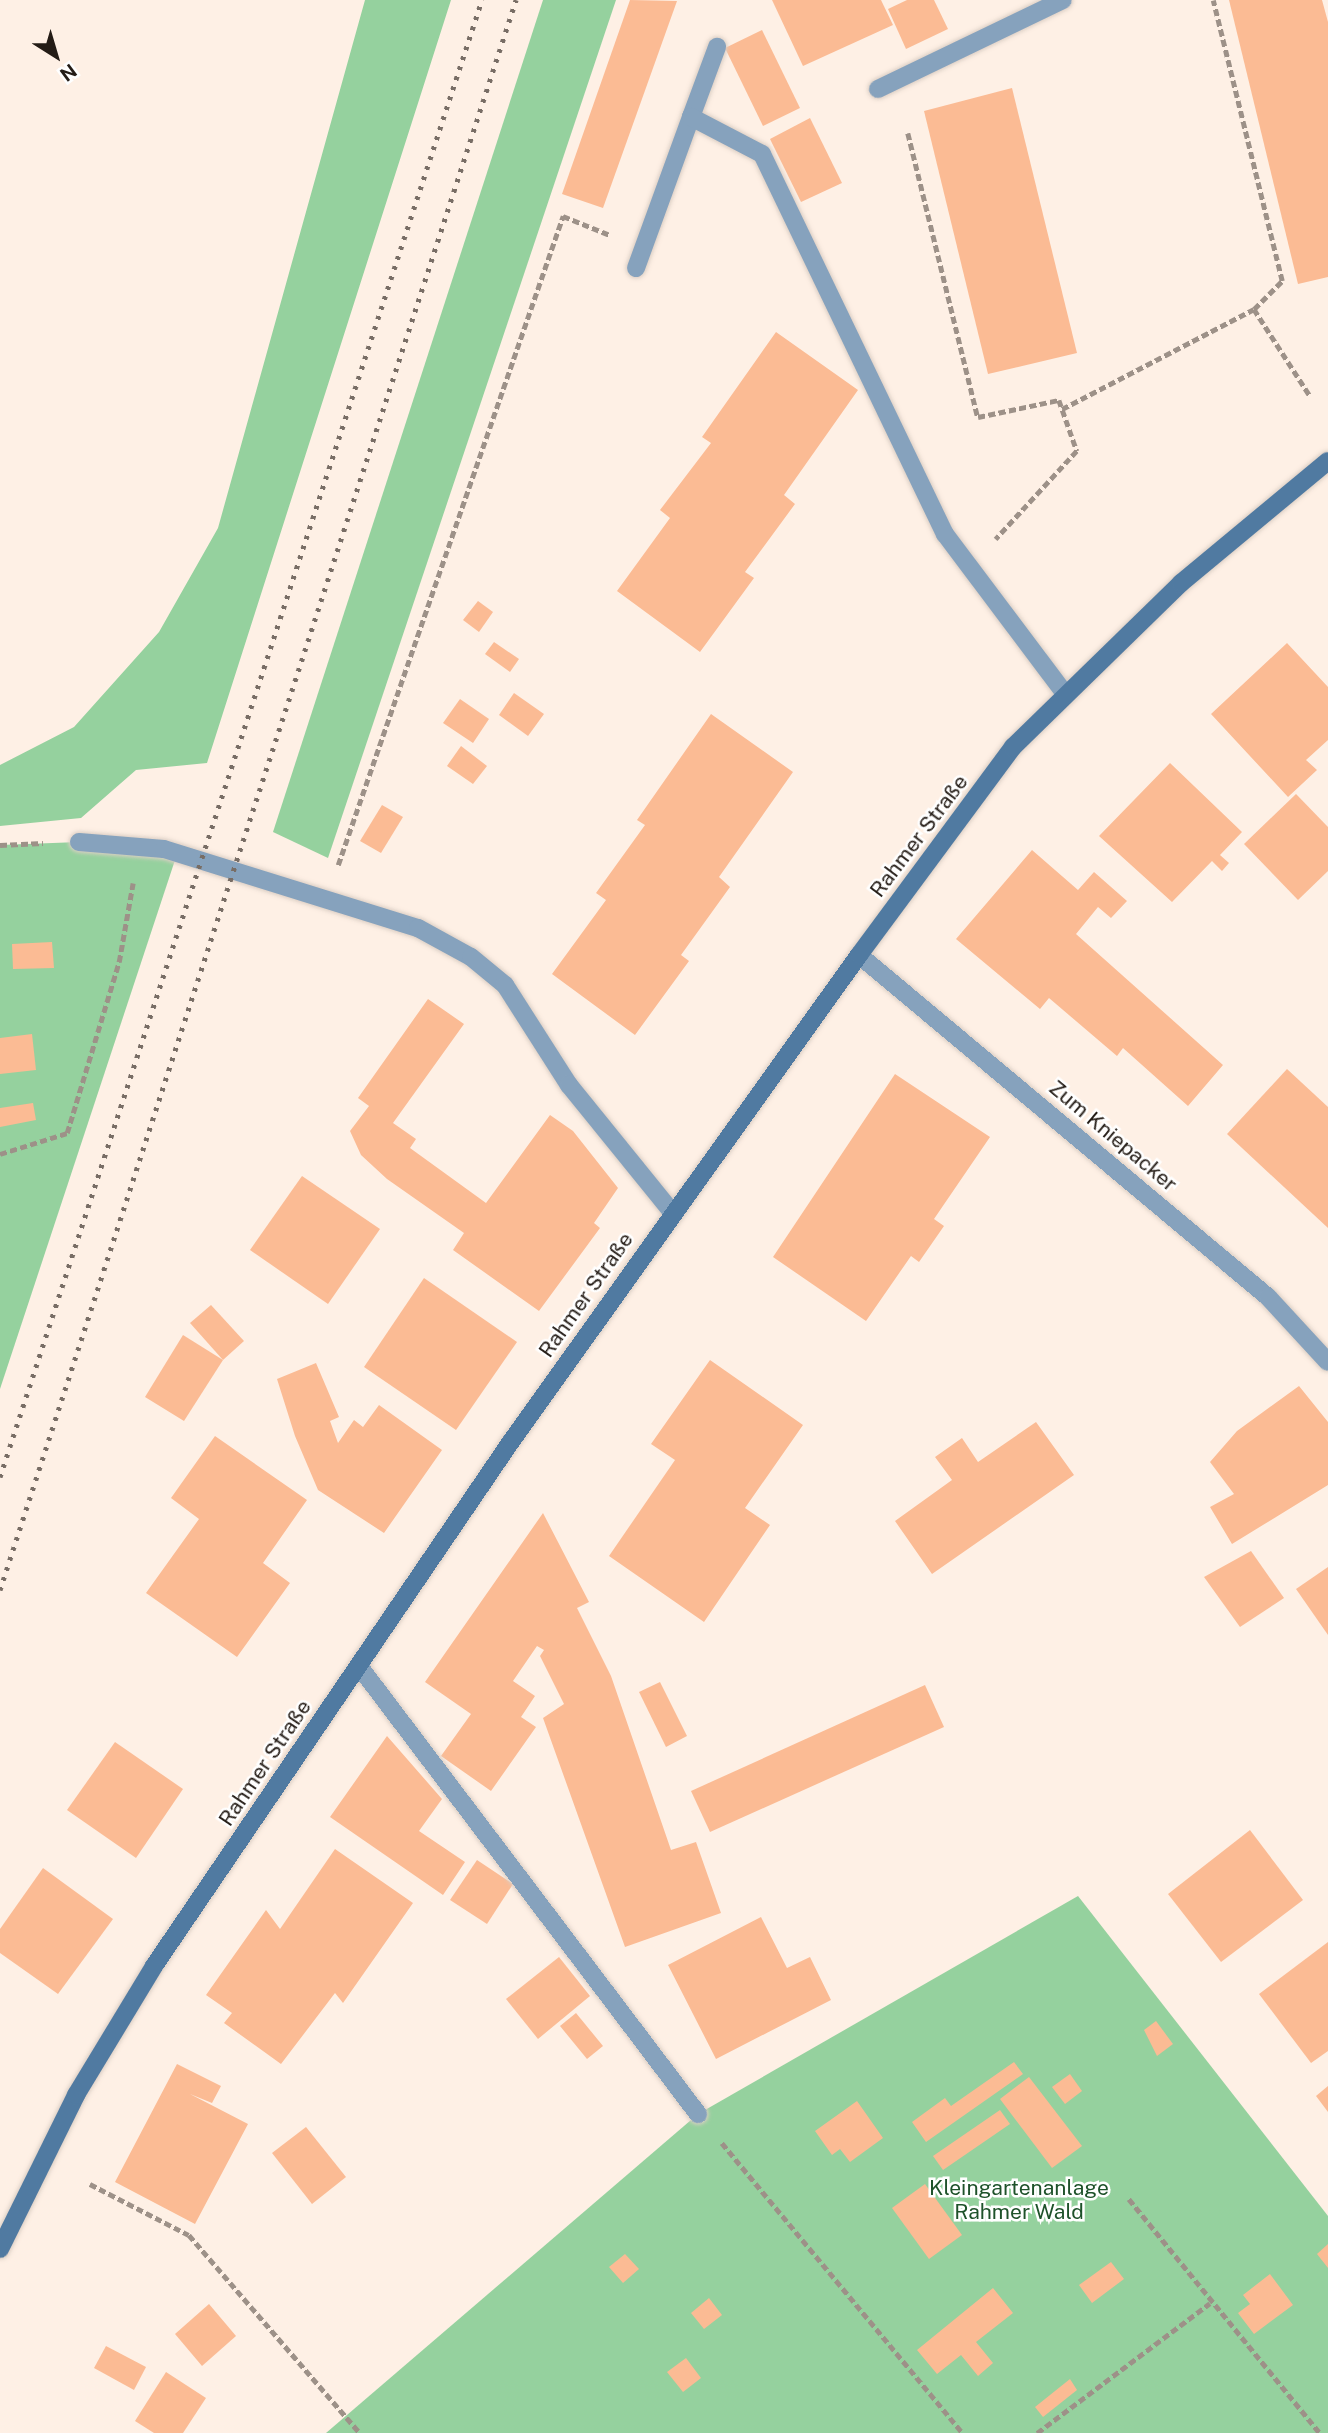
<!DOCTYPE html>
<meta charset="utf-8">
<style>
body{margin:0}
#map{position:relative;width:1328px;height:2433px;overflow:hidden;background:#fef0e5;font-family:"Public Sans",sans-serif}
div>[style]{position:absolute}
.green>*{inset:0;background:#95d19e}
.building>*{inset:0;background:#fbbb94}
.path>*{height:4.5px;margin-top:-2.25px;transform-origin:0;background:repeating-linear-gradient(90deg,#9d9188 0 7px,transparent 0 10.5px)}
.roads{filter:drop-shadow(0 0 2px #dbcec4) drop-shadow(0 0 2px #dbcec4)}
.service>*{height:18px;margin:-9px;padding:0 9px;transform-origin:9px;border-radius:9px;background:#86a2bd}
.minor>*{height:18px;margin:-9px;padding:0 9px;transform-origin:9px;border-radius:9px;background:#86a2bd}
.secondary>*{height:18px;margin:-9px;padding:0 9px;transform-origin:9px;border-radius:9px;background:#507aa1}
.rail>*{height:5px;margin-top:-2.5px;transform-origin:0;background:repeating-linear-gradient(90deg,#786d65 0 3.5px,transparent 0 10.5px)}
span{translate:-50% -50%;white-space:nowrap;text-align:center;line-height:1.15;-webkit-text-stroke:5px #fff;paint-order:stroke}
.street-label{font-size:21px;color:#241c16}
.park-label{font-size:21px;color:#1e522a}
.north{position:absolute;left:21px;top:21px;width:70px;height:70px;-webkit-text-stroke:5px #fff;paint-order:stroke;rotate:143deg;font-size:19px;font-weight:700;line-height:28px;text-align:center;color:#241c16}
.north::after{content:'';display:block;margin:auto;width:24px;height:32px;background:#241c16;clip-path:polygon(50% 0,100% 100%,50% 72%,0 100%)}
</style>
<div id="map">
<div class="green">
<i style="clip-path:polygon(365px 0,451px 0,207px 763px,136px 770px,81px 818px,0 826px,0 765px,74px 727px,159px 632px,218px 528px)"></i>
<i style="clip-path:polygon(543px 0,616px 0,328px 858px,273px 832px)"></i>
<i style="clip-path:polygon(79px 842px,179px 848px,0 1389px,0 845px)"></i>
<i style="clip-path:polygon(1078px 1896px,1328px 2216px,1328px 2433px,326px 2433px,698px 2114px)"></i>
</div>
<div class="building">
<i style="clip-path:polygon(630px 0,677px 1px,603px 208px,562px 194px)"></i>
<i style="clip-path:polygon(772px 0,881px 0,893px 25px,803px 66px)"></i>
<i style="clip-path:polygon(907px 0,934px 0,948px 29px,906px 49px,888px 9px)"></i>
<i style="clip-path:polygon(1229px 0,1322px 0,1328px 22px,1328px 277px,1298px 284px)"></i>
<i style="clip-path:polygon(762px 30px,800px 108px,763px 126px,725px 48px)"></i>
<i style="clip-path:polygon(1012px 88px,1077px 353px,988px 374px,924px 111px)"></i>
<i style="clip-path:polygon(810px 118px,842px 183px,801px 202px,770px 139px)"></i>
<i style="clip-path:polygon(776px 332px,858px 390px,784px 495px,795px 504px,745px 572px,754px 578px,700px 652px,617px 591px,670px 518px,660px 510px,711px 443px,702px 437px)"></i>
<i style="clip-path:polygon(478px 601px,493px 612px,479px 632px,463px 620px)"></i>
<i style="clip-path:polygon(494px 642px,519px 659px,510px 672px,485px 654px)"></i>
<i style="clip-path:polygon(1287px 643px,1328px 687px,1328px 740px,1306px 760px,1317px 770px,1288px 797px,1211px 714px)"></i>
<i style="clip-path:polygon(514px 693px,544px 714px,528px 736px,499px 715px)"></i>
<i style="clip-path:polygon(460px 699px,489px 719px,473px 743px,443px 723px)"></i>
<i style="clip-path:polygon(711px 714px,793px 772px,719px 877px,730px 887px,681px 955px,689px 961px,635px 1035px,552px 974px,606px 900px,596px 893px,645px 825px,637px 820px)"></i>
<i style="clip-path:polygon(461px 746px,487px 766px,473px 784px,447px 766px)"></i>
<i style="clip-path:polygon(1170px 763px,1242px 832px,1220px 855px,1229px 863px,1222px 871px,1212px 861px,1172px 902px,1099px 836px)"></i>
<i style="clip-path:polygon(1296px 794px,1328px 827px,1328px 871px,1298px 900px,1244px 844px)"></i>
<i style="clip-path:polygon(382px 805px,403px 817px,381px 853px,360px 841px)"></i>
<i style="clip-path:polygon(1032px 850px,1078px 890px,1094px 872px,1127px 901px,1111px 918px,1098px 907px,1076px 934px,1223px 1065px,1188px 1106px,1123px 1048px,1117px 1056px,1049px 998px,1040px 1009px,956px 939px)"></i>
<i style="clip-path:polygon(52px 942px,54px 968px,13px 969px,12px 944px)"></i>
<i style="clip-path:polygon(428px 999px,464px 1024px,393px 1123px,416px 1139px,410px 1148px,486px 1203px,550px 1115px,573px 1131px,618px 1188px,594px 1223px,600px 1228px,539px 1311px,453px 1250px,464px 1233px,387px 1179px,361px 1155px,350px 1131px,369px 1106px,358px 1098px)"></i>
<i style="clip-path:polygon(32px 1034px,36px 1070px,0 1074px,0 1038px)"></i>
<i style="clip-path:polygon(1287px 1069px,1328px 1107px,1328px 1228px,1227px 1134px)"></i>
<i style="clip-path:polygon(895px 1074px,990px 1137px,934px 1219px,944px 1226px,919px 1262px,911px 1256px,866px 1321px,773px 1257px)"></i>
<i style="clip-path:polygon(33px 1103px,36px 1120px,0 1127px,0 1108px)"></i>
<i style="clip-path:polygon(302px 1176px,380px 1229px,328px 1304px,250px 1250px)"></i>
<i style="clip-path:polygon(424px 1278px,517px 1342px,456px 1430px,364px 1367px)"></i>
<i style="clip-path:polygon(211px 1305px,244px 1341px,223px 1360px,190px 1323px)"></i>
<i style="clip-path:polygon(183px 1335px,223px 1360px,184px 1421px,145px 1397px)"></i>
<i style="clip-path:polygon(710px 1360px,803px 1425px,745px 1508px,770px 1525px,704px 1622px,609px 1556px,675px 1460px,651px 1444px)"></i>
<i style="clip-path:polygon(316px 1363px,339px 1417px,330px 1421px,338px 1443px,354px 1420px,363px 1427px,379px 1405px,442px 1450px,384px 1533px,318px 1490px,295px 1436px,277px 1379px)"></i>
<i style="clip-path:polygon(1299px 1386px,1328px 1422px,1328px 1485px,1232px 1544px,1210px 1507px,1234px 1494px,1210px 1462px,1237px 1431px)"></i>
<i style="clip-path:polygon(1036px 1422px,1074px 1475px,932px 1574px,895px 1521px,952px 1480px,935px 1457px,962px 1438px,978px 1462px)"></i>
<i style="clip-path:polygon(215px 1436px,307px 1500px,263px 1563px,290px 1583px,237px 1657px,146px 1593px,199px 1519px,171px 1498px)"></i>
<i style="clip-path:polygon(543px 1513px,589px 1602px,577px 1608px,611px 1676px,671px 1850px,696px 1842px,721px 1913px,625px 1947px,543px 1718px,564px 1704px,540px 1656px,544px 1650px,537px 1646px,513px 1681px,535px 1696px,521px 1717px,536px 1727px,491px 1791px,441px 1756px,471px 1714px,425px 1682px)"></i>
<i style="clip-path:polygon(1251px 1551px,1284px 1598px,1240px 1627px,1204px 1577px)"></i>
<i style="clip-path:polygon(1328px 1567px,1328px 1635px,1296px 1589px)"></i>
<i style="clip-path:polygon(660px 1682px,687px 1736px,666px 1747px,639px 1692px)"></i>
<i style="clip-path:polygon(925px 1685px,944px 1727px,710px 1832px,691px 1791px)"></i>
<i style="clip-path:polygon(387px 1736px,442px 1799px,419px 1831px,465px 1862px,443px 1895px,330px 1817px)"></i>
<i style="clip-path:polygon(115px 1742px,183px 1789px,136px 1858px,67px 1810px)"></i>
<i style="clip-path:polygon(1250px 1830px,1303px 1900px,1221px 1962px,1168px 1894px)"></i>
<i style="clip-path:polygon(335px 1849px,413px 1903px,343px 2003px,335px 1993px,281px 2064px,224px 2023px,232px 2013px,206px 1995px,266px 1910px,280px 1929px)"></i>
<i style="clip-path:polygon(477px 1860px,513px 1884px,487px 1924px,450px 1900px)"></i>
<i style="clip-path:polygon(43px 1868px,113px 1919px,58px 1994px,0 1953px,0 1929px)"></i>
<i style="clip-path:polygon(761px 1917px,787px 1968px,810px 1957px,831px 2000px,716px 2059px,668px 1965px)"></i>
<i style="clip-path:polygon(1328px 1942px,1328px 2051px,1311px 2063px,1259px 1994px)"></i>
<i style="clip-path:polygon(559px 1957px,590px 1996px,538px 2039px,506px 1999px)"></i>
<i style="clip-path:polygon(576px 2013px,603px 2046px,587px 2059px,560px 2026px)"></i>
<i style="clip-path:polygon(1156px 2021px,1173px 2044px,1157px 2056px,1144px 2030px)"></i>
<i style="clip-path:polygon(1014px 2062px,1023px 2074px,926px 2142px,912px 2122px,945px 2098px,951px 2106px)"></i>
<i style="clip-path:polygon(177px 2064px,221px 2086px,212px 2103px,190px 2094px,248px 2124px,195px 2224px,115px 2182px)"></i>
<i style="clip-path:polygon(1070px 2074px,1082px 2091px,1065px 2104px,1052px 2087px)"></i>
<i style="clip-path:polygon(1029px 2077px,1082px 2146px,1052px 2168px,1000px 2099px)"></i>
<i style="clip-path:polygon(1328px 2086px,1328px 2112px,1316px 2096px)"></i>
<i style="clip-path:polygon(857px 2101px,883px 2138px,850px 2162px,840px 2149px,832px 2155px,815px 2131px)"></i>
<i style="clip-path:polygon(1000px 2110px,1010px 2124px,943px 2170px,933px 2156px)"></i>
<i style="clip-path:polygon(306px 2127px,346px 2177px,312px 2204px,272px 2153px)"></i>
<i style="clip-path:polygon(925px 2184px,962px 2235px,929px 2259px,892px 2208px)"></i>
<i style="clip-path:polygon(1328px 2244px,1328px 2268px,1317px 2254px)"></i>
<i style="clip-path:polygon(625px 2254px,639px 2269px,623px 2283px,609px 2267px)"></i>
<i style="clip-path:polygon(1111px 2262px,1124px 2279px,1092px 2303px,1079px 2285px)"></i>
<i style="clip-path:polygon(1270px 2274px,1293px 2305px,1254px 2334px,1238px 2313px,1250px 2304px,1243px 2295px)"></i>
<i style="clip-path:polygon(993px 2288px,1013px 2313px,976px 2342px,993px 2363px,978px 2376px,961px 2355px,937px 2374px,917px 2350px)"></i>
<i style="clip-path:polygon(709px 2298px,722px 2315px,704px 2329px,691px 2313px)"></i>
<i style="clip-path:polygon(209px 2304px,236px 2336px,202px 2366px,175px 2334px)"></i>
<i style="clip-path:polygon(106px 2346px,146px 2367px,134px 2390px,94px 2368px)"></i>
<i style="clip-path:polygon(686px 2358px,701px 2378px,683px 2392px,667px 2372px)"></i>
<i style="clip-path:polygon(166px 2372px,206px 2398px,183px 2433px,154px 2433px,135px 2421px)"></i>
<i style="clip-path:polygon(1070px 2379px,1077px 2390px,1043px 2417px,1035px 2407px)"></i>
</div>
<div class="path">
<i style="left:908px;top:133px;width:292px;rotate:76.2deg"></i>
<i style="left:978px;top:417px;width:83px;rotate:-11.9deg"></i>
<i style="left:1059px;top:400px;width:54px;rotate:70.6deg"></i>
<i style="left:1077px;top:451px;width:120px;rotate:132.6deg"></i>
<i style="left:1254px;top:309px;width:103px;rotate:57.2deg"></i>
<i style="left:1062px;top:409px;width:216px;rotate:-27.5deg"></i>
<i style="left:1254px;top:309px;width:40px;rotate:-45deg"></i>
<i style="left:1282px;top:281px;width:289px;rotate:-103.8deg"></i>
<i style="left:0;top:845px;width:43px;rotate:-2.7deg"></i>
<i style="left:338px;top:865px;width:687px;rotate:-70.88deg"></i>
<i style="left:563px;top:216px;width:51px;rotate:22deg"></i>
<i style="left:0;top:1154px;width:70px;rotate:-17.4deg"></i>
<i style="left:67px;top:1133px;width:179px;rotate:-73.1deg"></i>
<i style="left:119px;top:962px;width:80px;rotate:-80deg"></i>
<i style="left:722px;top:2143px;width:377px;rotate:50.3deg"></i>
<i style="left:90px;top:2184px;width:111px;rotate:27.3deg"></i>
<i style="left:189px;top:2235px;width:262px;rotate:49.2deg"></i>
<i style="left:1129px;top:2199px;width:302px;rotate:50.8deg"></i>
<i style="left:1037px;top:2433px;width:216px;rotate:-36.9deg"></i>
</div>
<div class="roads">
<div class="service">
<i style="left:691px;top:117px;width:75px;rotate:-69.6deg"></i>
<i style="left:636px;top:268px;width:161px;rotate:-70deg"></i>
<i style="left:691px;top:117px;width:80px;rotate:27.5deg"></i>
<i style="left:762px;top:154px;width:422px;rotate:64.3deg"></i>
<i style="left:945px;top:534px;width:201px;rotate:53.1deg"></i>
<i style="left:79px;top:842px;width:85px;rotate:4.7deg"></i>
<i style="left:164px;top:849px;width:266px;rotate:17.3deg"></i>
<i style="left:418px;top:928px;width:60px;rotate:28.7deg"></i>
<i style="left:471px;top:957px;width:44px;rotate:39.5deg"></i>
<i style="left:505px;top:985px;width:119px;rotate:57.4deg"></i>
<i style="left:569px;top:1085px;width:164px;rotate:51deg"></i>
<i style="left:359px;top:1666px;width:562px;rotate:52.89deg"></i>
</div>
<div class="minor">
<i style="left:878px;top:89px;width:205px;rotate:-25.7deg"></i>
<i style="left:859px;top:955px;width:533px;rotate:39.9deg"></i>
<i style="left:1268px;top:1297px;width:88px;rotate:47.3deg"></i>
</div>
<div class="secondary">
<i style="left:0;top:2249px;width:172px;rotate:-63.7deg"></i>
<i style="left:76px;top:2095px;width:151px;rotate:-58.8deg"></i>
<i style="left:154px;top:1966px;width:633px;rotate:-55.76deg"></i>
<i style="left:510px;top:1443px;width:600px;rotate:-54.43deg"></i>
<i style="left:859px;top:955px;width:259px;rotate:-53.5deg"></i>
<i style="left:1013px;top:747px;width:235px;rotate:-44.3deg"></i>
<i style="left:1181px;top:583px;width:191px;rotate:-39.7deg"></i>
</div>
</div>
<div class="rail">
<i style="left:0;top:1477px;width:1554px;rotate:-71.93deg"></i>
<i style="left:0;top:1590px;width:1672px;rotate:-72.02deg"></i>
</div>
<div class="street-label">
<span style="left:919px;top:836px;rotate:-53deg">Rahmer Straße</span>
<span style="left:1113px;top:1136px;rotate:40deg">Zum Kniepacker</span>
<span style="left:586px;top:1295px;rotate:-55deg">Rahmer Straße</span>
<span style="left:265px;top:1763px;rotate:-56deg">Rahmer Straße</span>
</div>
<div class="park-label">
<span style="left:1019px;top:2200px">Kleingartenanlage<br>Rahmer Wald</span>
</div>
<div class="north">N</div>
</div>
